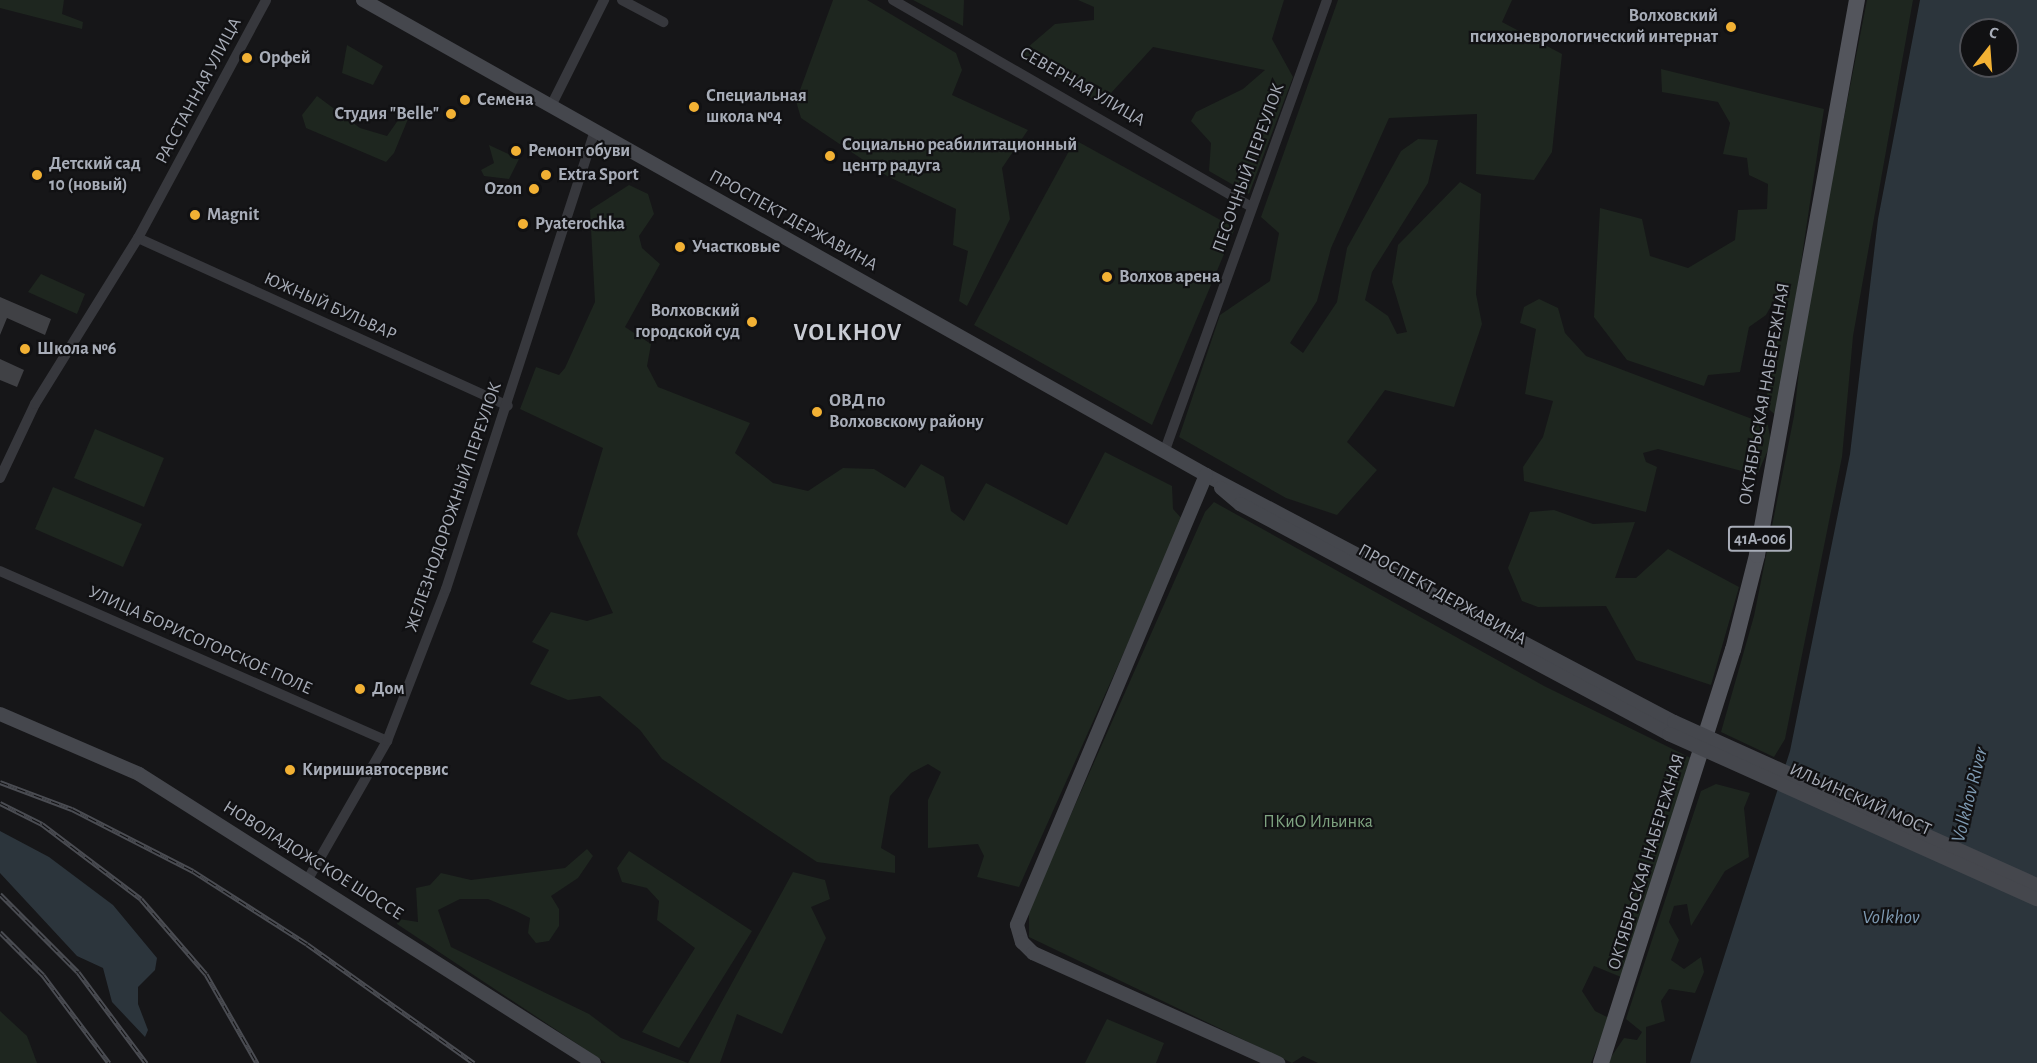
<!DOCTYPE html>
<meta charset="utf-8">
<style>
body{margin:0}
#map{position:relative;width:2037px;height:1063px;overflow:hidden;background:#161618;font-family:"Alegreya Sans",sans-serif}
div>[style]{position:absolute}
.green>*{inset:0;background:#1e261f}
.water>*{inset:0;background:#2c353c}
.building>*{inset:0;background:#404145}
.street>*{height:10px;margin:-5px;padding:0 5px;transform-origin:5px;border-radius:5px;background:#37383d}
.secondary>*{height:14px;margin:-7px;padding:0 7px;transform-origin:7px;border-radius:7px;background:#45474d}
.primary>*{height:16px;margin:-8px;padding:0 8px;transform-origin:8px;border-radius:8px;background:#53555c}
.rail>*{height:5px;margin-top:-2.5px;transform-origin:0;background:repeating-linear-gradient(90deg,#111113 0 9px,#4a4c52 0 18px);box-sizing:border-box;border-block:2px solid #4a4c52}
.secondary-bridge>*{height:14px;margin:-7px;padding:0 7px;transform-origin:7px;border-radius:7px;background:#45474d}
.dots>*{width:16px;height:16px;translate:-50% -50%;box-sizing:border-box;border:3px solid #111113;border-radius:50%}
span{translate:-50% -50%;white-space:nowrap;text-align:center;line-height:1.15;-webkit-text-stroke:4.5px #111113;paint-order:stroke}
.shield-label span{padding:2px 4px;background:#111113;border:2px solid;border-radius:4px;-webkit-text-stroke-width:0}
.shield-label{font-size:16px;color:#a8adb8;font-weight:700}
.poi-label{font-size:18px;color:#a8adb8;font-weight:700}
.right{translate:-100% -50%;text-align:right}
.left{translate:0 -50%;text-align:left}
.street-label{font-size:18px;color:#a8adb8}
.park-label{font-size:18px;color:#7fa381}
.water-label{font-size:20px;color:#7f9bb3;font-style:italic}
.district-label{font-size:24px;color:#c9ccd4;font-weight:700;letter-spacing:1.5px}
.north{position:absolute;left:1959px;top:18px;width:60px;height:60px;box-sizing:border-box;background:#111113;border:2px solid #4d4f55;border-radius:50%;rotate:17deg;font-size:16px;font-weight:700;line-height:24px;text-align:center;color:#a8adb8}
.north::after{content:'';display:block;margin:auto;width:21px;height:27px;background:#f2b134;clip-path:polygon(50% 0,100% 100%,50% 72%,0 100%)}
</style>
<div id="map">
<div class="green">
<i style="clip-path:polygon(0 0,64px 0,62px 14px,83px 22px,82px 29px,0 8px)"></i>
<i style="clip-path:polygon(833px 0,867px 0,956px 53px,962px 70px,952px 95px,1028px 130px,1002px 168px,1010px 219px,967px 306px,959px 301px,968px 251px,953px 245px,956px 209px,887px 176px,801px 118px,796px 101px)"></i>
<i style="clip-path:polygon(913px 0,964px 0,963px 26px)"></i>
<i style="clip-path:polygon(1078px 0,1284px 0,1272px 39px,1293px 77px,1249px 194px,1209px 171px,1211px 143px,1191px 121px,1196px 112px,1243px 89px,1265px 70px,1153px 47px,1101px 104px,1020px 54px,1055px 24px,1094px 20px,1094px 7px)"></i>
<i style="clip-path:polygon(1338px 0,1512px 0,1502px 22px,1562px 54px,1552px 152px,1534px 180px,1476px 174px,1477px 114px,1389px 118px,1331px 248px,1317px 301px,1290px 343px,1303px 353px,1337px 302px,1347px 248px,1401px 151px,1418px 139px,1438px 140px,1428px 183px,1372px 272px,1365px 300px,1388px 316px,1397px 334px,1407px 332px,1392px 282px,1398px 245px,1460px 182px,1481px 194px,1476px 294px,1482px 324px,1454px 407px,1385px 390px,1347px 442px,1377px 470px,1337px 515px,1286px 498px,1179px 437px,1220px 315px,1270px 281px,1279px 233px,1261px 217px)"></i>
<i style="clip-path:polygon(1867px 0,1913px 0,1853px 336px,1842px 457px,1785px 739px,1774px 757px,1721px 732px,1754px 616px,1794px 416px,1805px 317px)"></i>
<i style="clip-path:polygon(347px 45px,383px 66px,373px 85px,342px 73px)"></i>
<i style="clip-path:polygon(1661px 69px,1824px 109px,1778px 417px,1765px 406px,1785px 296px,1780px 290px,1766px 315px,1749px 327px,1740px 372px,1708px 375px,1704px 386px,1627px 360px,1594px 317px,1600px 208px,1642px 219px,1650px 256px,1688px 268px,1735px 240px,1738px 210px,1767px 209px,1768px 184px,1749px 175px,1747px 158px,1723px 154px,1730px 123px,1718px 102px,1662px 92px)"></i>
<i style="clip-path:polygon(317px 96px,360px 128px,387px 136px,401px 116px,408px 119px,394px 153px,386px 162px,306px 128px,302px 115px)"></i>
<i style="clip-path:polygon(1075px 140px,1235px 228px,1152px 425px,974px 325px)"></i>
<i style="clip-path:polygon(489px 145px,519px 159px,509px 179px,484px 176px,481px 170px,494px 163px)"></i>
<i style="clip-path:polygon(629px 185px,648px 194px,654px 214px,639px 236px,642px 248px,660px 264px,625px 327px,651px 344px,647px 366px,658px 387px,750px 423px,735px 453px,773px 483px,808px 491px,843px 468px,874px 469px,905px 488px,921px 464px,944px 477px,951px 511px,964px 521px,986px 483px,1067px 525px,1105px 452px,1172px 486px,1173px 509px,1183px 520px,1019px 887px,977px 877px,984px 856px,978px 844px,928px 848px,928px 800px,941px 772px,928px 764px,911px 773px,890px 796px,881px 848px,895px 856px,895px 873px,817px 862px,662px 759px,640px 730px,600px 696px,568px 700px,530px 684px,549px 650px,532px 642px,551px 612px,587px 621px,613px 613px,577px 534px,603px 448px,520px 409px,536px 367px,559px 375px,565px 368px,595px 302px,590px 210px)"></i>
<i style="clip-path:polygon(41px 274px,85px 294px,77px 314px,28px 292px)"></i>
<i style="clip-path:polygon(1539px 299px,1558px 308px,1565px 333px,1586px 356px,1768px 425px,1771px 443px,1757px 475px,1658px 449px,1643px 453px,1646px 462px,1657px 467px,1646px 512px,1524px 481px,1523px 467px,1543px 437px,1553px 401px,1525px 394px,1536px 329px,1520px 323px,1524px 307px)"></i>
<i style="clip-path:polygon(95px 429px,164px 458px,144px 507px,74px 478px)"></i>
<i style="clip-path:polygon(53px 487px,142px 524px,123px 567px,35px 529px)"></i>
<i style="clip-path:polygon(1214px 502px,1544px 686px,1693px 759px,1621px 977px,1594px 966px,1582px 991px,1595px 1011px,1609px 1018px,1591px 1063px,1318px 1063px,1303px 1056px,1292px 1063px,1029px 937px,1029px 909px,1205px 512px)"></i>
<i style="clip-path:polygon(1554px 510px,1593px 524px,1635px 522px,1615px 578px,1636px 578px,1668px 549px,1739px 587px,1711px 685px,1636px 660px,1606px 606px,1538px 607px,1522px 601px,1508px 568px,1530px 512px)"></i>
<i style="clip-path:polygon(1716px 784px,1750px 793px,1744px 808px,1749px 857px,1725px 871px,1691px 926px,1687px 904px,1674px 906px,1669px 922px,1679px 940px,1671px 960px,1684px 969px,1701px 957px,1704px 972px,1695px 993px,1669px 989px,1661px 1001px,1665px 1021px,1646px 1027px,1646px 1063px,1607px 1063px,1624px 1038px,1637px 1040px,1642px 1032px,1626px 1019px,1701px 791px)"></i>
<i style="clip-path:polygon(587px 849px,593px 856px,578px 878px,551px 896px,559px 909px,559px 926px,549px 941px,536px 943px,528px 933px,530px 918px,514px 910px,488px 899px,460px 899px,438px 910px,451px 947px,589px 1014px,621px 1038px,688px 1063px,793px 872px,825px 880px,830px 899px,811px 907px,826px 938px,782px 1034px,737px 1014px,720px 1063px,606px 1063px,397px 924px,399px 919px,418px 922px,416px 888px,430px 885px,441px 873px,471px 880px,565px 868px)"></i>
<i style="clip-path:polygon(629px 851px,752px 931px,679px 1048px,642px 1032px,695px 948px,657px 920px,659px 901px,647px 888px,622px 882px,617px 868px)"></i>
<i style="clip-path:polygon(0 1011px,27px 1036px,37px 1063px,0 1063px)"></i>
<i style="clip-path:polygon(1107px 1019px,1164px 1043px,1156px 1063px,1085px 1063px)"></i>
</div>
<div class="water">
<i style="clip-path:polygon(evenodd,1920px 0,2037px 0,2037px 1063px,1690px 1063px,1790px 751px,1850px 454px,1878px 219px,1920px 0,1971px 30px,2007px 30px,2007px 66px,1971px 66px,1971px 30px)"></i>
<i style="clip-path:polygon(0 831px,49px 857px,113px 905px,157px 958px,155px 970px,138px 987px,138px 1004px,148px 1030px,145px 1037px,112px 1002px,103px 968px,77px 956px,0 873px)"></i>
</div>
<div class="building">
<i style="clip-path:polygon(0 297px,51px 319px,45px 335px,7px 318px,0 335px)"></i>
<i style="clip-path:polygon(0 359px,24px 370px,17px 387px,0 380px)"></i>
</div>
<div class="street">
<i style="left:622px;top:0;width:47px;rotate:28.2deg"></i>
<i style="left:893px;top:0;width:414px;rotate:30deg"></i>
<i style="left:551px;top:106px;width:119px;rotate:-63.4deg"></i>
<i style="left:138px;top:238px;width:406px;rotate:24.4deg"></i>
<i style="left:1165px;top:450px;width:478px;rotate:-70.2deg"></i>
<i style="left:0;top:478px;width:82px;rotate:-64.7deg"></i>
<i style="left:35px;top:404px;width:195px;rotate:-58.2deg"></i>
<i style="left:138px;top:238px;width:270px;rotate:-61.7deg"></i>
<i style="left:0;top:571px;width:423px;rotate:23.7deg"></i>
<i style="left:308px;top:879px;width:159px;rotate:-60.2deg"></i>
<i style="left:387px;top:741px;width:163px;rotate:-68.8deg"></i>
<i style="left:446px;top:589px;width:482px;rotate:-72deg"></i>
</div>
<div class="secondary">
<i style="left:363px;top:0;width:968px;rotate:29.4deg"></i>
<i style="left:1206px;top:475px;width:529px;rotate:27.82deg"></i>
<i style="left:1206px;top:475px;width:488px;rotate:112.8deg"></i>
<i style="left:1017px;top:925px;width:18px;rotate:74deg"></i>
<i style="left:1022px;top:942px;width:16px;rotate:45deg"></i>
<i style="left:1033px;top:953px;width:269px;rotate:24.2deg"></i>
<i style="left:1221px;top:488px;width:25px;rotate:40deg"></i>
<i style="left:1240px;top:504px;width:487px;rotate:28.2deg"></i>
<i style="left:0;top:714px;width:151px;rotate:23.3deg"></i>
<i style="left:139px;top:774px;width:539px;rotate:32.42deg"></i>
</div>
<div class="primary">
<i style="left:1601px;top:1063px;width:434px;rotate:-72.3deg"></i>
<i style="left:1733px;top:650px;width:98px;rotate:-75.8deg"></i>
<i style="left:1757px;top:555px;width:564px;rotate:-79.79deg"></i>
</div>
<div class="rail">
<i style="left:0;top:782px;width:77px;rotate:20.6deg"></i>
<i style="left:72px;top:809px;width:136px;rotate:27.1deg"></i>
<i style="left:193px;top:871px;width:135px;rotate:32.6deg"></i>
<i style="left:307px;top:944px;width:205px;rotate:35.5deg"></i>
<i style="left:0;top:803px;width:47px;rotate:26.6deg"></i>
<i style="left:42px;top:824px;width:124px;rotate:37.1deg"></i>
<i style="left:141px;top:899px;width:99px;rotate:49.1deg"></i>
<i style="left:206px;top:974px;width:103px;rotate:60.2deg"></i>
<i style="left:0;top:894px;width:110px;rotate:45deg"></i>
<i style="left:78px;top:972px;width:114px;rotate:53.2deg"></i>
<i style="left:0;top:932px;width:61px;rotate:45deg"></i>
<i style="left:43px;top:975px;width:110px;rotate:53.1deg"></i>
</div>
<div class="secondary-bridge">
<i style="left:1674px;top:722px;width:398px;rotate:24.2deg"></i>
<i style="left:1669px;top:734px;width:403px;rotate:24.2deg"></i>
</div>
<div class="dots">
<i style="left:1731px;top:27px;background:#f2b134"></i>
<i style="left:247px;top:58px;background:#f2b134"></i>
<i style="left:465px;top:100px;background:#f2b134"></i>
<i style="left:694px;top:107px;background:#f2b134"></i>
<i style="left:451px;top:114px;background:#f2b134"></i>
<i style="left:516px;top:151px;background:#f2b134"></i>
<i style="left:830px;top:156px;background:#f2b134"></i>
<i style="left:37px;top:175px;background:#f2b134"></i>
<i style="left:546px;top:175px;background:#f2b134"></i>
<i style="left:534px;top:189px;background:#f2b134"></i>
<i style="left:195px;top:215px;background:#f2b134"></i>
<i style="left:523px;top:224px;background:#f2b134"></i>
<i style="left:680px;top:247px;background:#f2b134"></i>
<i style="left:1107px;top:277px;background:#f2b134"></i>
<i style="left:752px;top:322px;background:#f2b134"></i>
<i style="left:25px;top:349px;background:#f2b134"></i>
<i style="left:817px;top:412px;background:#f2b134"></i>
<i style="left:360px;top:689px;background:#f2b134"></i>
<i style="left:290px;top:770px;background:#f2b134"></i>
</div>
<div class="shield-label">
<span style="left:1760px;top:539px">41А-006</span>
</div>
<div class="poi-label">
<span class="right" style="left:1718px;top:27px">Волховский<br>психоневрологический интернат</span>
<span class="left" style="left:259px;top:58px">Орфей</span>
<span class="left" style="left:706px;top:107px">Специальная<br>школа №4</span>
<span class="left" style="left:477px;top:100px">Семена</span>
<span class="right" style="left:439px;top:114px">Студия "Belle"</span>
<span class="left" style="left:842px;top:156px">Социально реабилитационный<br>центр радуга</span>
<span class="left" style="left:528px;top:151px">Ремонт обуви</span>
<span class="left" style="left:49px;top:175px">Детский сад<br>10 (новый)</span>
<span class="left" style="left:558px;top:175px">Extra Sport</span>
<span class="right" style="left:522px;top:189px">Ozon</span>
<span class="left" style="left:207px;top:215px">Magnit</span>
<span class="left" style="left:535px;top:224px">Pyaterochka</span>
<span class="left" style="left:692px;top:247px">Участковые</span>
<span class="left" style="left:1119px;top:277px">Волхов арена</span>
<span class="right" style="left:740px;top:322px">Волховский<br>городской суд</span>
<span class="left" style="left:37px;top:349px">Школа №6</span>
<span class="left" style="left:829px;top:412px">ОВД по<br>Волховскому району</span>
<span class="left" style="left:372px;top:689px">Дом</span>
<span class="left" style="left:302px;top:770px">Киришиавтосервис</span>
</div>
<div class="street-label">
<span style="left:1082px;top:87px;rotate:30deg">СЕВЕРНАЯ УЛИЦА</span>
<span style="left:199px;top:91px;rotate:-62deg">РАССТАННАЯ УЛИЦА</span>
<span style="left:1249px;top:168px;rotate:-70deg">ПЕСОЧНЫЙ ПЕРЕУЛОК</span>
<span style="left:793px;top:221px;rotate:29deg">ПРОСПЕКТ ДЕРЖАВИНА</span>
<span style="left:330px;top:307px;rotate:24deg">ЮЖНЫЙ БУЛЬВАР</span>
<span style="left:1765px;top:394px;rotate:-80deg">ОКТЯБРЬСКАЯ НАБЕРЕЖНАЯ</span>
<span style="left:454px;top:507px;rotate:-71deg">ЖЕЛЕЗНОДОРОЖНЫЙ ПЕРЕУЛОК</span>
<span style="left:1442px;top:595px;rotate:29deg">ПРОСПЕКТ ДЕРЖАВИНА</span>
<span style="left:200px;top:641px;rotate:24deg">УЛИЦА БОРИСОГОРСКОЕ ПОЛЕ</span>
<span style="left:1860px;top:800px;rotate:24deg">ИЛЬИНСКИЙ МОСТ</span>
<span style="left:313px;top:861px;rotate:32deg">НОВОЛАДОЖСКОЕ ШОССЕ</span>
<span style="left:1647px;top:862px;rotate:-73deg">ОКТЯБРЬСКАЯ НАБЕРЕЖНАЯ</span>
</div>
<div class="park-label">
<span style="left:1318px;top:822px">ПКиО Ильинка</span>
</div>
<div class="water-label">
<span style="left:1970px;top:795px;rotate:-76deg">Volkhov River</span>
<span style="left:1891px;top:917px">Volkhov</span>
</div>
<div class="district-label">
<span style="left:848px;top:334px">VOLKHOV</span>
</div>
<div class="north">С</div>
</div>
